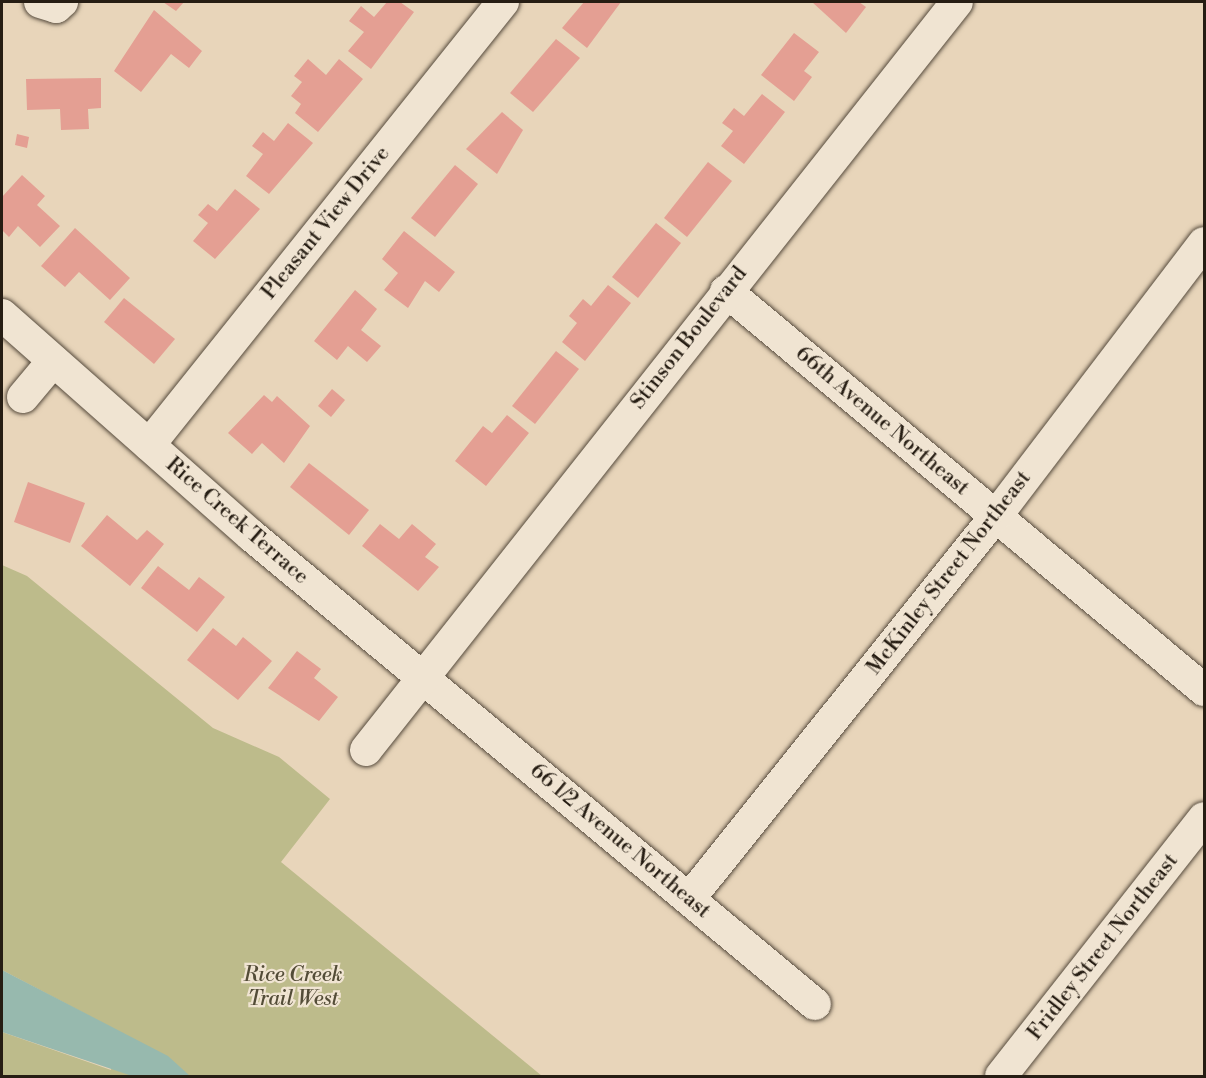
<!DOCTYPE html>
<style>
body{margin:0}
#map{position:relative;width:1206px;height:1078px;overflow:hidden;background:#e8d5ba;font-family:"Libre Bodoni",serif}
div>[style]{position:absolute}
.green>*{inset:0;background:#bdbb8b}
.water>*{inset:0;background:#97b9ae}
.building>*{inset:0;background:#e49f93}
.roads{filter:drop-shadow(0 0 2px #564b3d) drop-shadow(0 0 2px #564b3d)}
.minor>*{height:32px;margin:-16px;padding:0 16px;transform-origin:16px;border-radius:16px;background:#f0e4d2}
span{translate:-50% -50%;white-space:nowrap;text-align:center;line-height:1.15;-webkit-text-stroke:4.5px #f0e4d2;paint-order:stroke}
.street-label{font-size:21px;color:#261d13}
.park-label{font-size:21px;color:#534c37;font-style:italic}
.frame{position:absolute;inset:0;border:3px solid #261d13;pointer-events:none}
</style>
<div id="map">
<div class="green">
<i style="clip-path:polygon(2px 565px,27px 576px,213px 728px,279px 757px,330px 799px,281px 862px,542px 1076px,2px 1076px,2px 1032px,111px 1070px,118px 1031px,2px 970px)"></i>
</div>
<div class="water">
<i style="clip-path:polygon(2px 970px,168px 1056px,190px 1076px,132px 1076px,2px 1032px)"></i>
</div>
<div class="building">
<i style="clip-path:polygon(163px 2px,184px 2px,176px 11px)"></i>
<i style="clip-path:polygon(387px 2px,400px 2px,414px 12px,371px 69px,348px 51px,364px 32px,349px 21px,361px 6px,374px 17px)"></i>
<i style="clip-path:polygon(584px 2px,621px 2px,587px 48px,562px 28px)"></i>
<i style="clip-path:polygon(812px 2px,859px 2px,866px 7px,846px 33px)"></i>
<i style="clip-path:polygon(154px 10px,202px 51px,189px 68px,171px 54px,141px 92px,114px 71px)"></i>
<i style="clip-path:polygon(794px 33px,819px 52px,804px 71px,812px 77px,794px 101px,761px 75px)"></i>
<i style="clip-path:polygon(556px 39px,580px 58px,533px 112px,510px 93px)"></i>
<i style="clip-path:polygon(308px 59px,326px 75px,339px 59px,363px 79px,318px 132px,295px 113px,301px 104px,291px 96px,302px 82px,294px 76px)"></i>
<i style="clip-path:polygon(101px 78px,101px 108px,88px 109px,89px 129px,61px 130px,60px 109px,27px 110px,26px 79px)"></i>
<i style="clip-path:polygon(762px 94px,785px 112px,744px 164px,721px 146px,733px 131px,722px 123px,734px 108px,744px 116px)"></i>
<i style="clip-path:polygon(502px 112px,523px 130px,497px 174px,466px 149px)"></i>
<i style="clip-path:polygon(288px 123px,313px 143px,269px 194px,246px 176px,263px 154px,252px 146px,263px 132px,274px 141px)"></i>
<i style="clip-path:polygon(17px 134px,29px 137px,27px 148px,15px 145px)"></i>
<i style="clip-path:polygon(708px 162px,732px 181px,687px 237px,664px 218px)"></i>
<i style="clip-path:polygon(455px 165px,478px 184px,435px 237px,411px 218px)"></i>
<i style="clip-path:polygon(22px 175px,45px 196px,37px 205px,60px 226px,40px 247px,18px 226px,9px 237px,2px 230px,2px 197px)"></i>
<i style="clip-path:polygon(235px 189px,260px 209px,215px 259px,193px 241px,208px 223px,198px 215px,208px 204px,217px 211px)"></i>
<i style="clip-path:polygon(656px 223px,681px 243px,638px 298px,612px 277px)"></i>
<i style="clip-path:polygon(75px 228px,130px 278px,110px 300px,79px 272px,65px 287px,41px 266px)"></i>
<i style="clip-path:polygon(404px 231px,455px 272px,439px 292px,425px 281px,408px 308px,384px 290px,398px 273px,382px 259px)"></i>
<i style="clip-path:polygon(608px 285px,631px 303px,585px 361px,562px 342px,577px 323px,569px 316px,583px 299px,591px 306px)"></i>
<i style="clip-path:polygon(355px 290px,377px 309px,361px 330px,381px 346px,367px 362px,348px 346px,337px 360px,314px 341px)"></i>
<i style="clip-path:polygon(124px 298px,175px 339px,154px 364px,104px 322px)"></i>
<i style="clip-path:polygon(556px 351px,579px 369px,535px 424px,512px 406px)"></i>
<i style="clip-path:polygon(332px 389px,345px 400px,331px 417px,318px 406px)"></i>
<i style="clip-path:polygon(264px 395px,272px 402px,277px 396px,310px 426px,284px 463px,262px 443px,252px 454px,228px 433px)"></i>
<i style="clip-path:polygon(507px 415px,529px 433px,486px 486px,455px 461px,483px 426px,492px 433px)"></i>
<i style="clip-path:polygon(309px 463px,369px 510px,349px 535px,290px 487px)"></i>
<i style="clip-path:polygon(28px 482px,85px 503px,70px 543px,14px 522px)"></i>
<i style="clip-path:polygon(107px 515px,137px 540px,147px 530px,164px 544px,130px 586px,81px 546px)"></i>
<i style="clip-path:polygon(380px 524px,399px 539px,412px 524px,436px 544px,425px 557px,439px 567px,418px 591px,362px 546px)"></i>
<i style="clip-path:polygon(158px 566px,189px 590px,199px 577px,225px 597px,197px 632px,141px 588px)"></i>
<i style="clip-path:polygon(213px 628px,236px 646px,243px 637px,272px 661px,238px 700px,187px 660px)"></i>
<i style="clip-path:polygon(297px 651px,321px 669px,314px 678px,338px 697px,319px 721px,268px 688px)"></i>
</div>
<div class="roads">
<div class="minor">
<i style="left:40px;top:2px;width:17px;rotate:17deg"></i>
<i style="left:56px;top:7px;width:8px;rotate:-40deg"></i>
<i style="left:726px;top:291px;width:623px;rotate:39.85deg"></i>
<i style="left:2px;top:315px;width:334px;rotate:41.5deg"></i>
<i style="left:252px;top:536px;width:732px;rotate:39.74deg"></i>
<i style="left:23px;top:397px;width:47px;rotate:-50.2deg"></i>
<i style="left:149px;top:445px;width:567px;rotate:-51.37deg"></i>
<i style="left:366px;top:750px;width:953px;rotate:-51.69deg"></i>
<i style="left:689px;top:899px;width:491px;rotate:-51.3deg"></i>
<i style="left:996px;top:516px;width:343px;rotate:-52.7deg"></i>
<i style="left:1001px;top:1076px;width:328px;rotate:-51.8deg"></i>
</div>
</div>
<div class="street-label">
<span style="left:326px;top:223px;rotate:-51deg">Pleasant View Drive</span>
<span style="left:689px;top:338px;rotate:-52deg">Stinson Boulevard</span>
<span style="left:882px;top:421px;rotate:40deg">66th Avenue Northeast</span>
<span style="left:237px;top:521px;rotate:41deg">Rice Creek Terrace</span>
<span style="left:949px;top:573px;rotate:-52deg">McKinley Street Northeast</span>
<span style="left:620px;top:841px;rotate:40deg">66 1/2 Avenue Northeast</span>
<span style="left:1103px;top:947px;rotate:-52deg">Fridley Street Northeast</span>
</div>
<div class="park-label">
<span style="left:293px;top:987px">Rice Creek<br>Trail West</span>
</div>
<div class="frame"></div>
</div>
